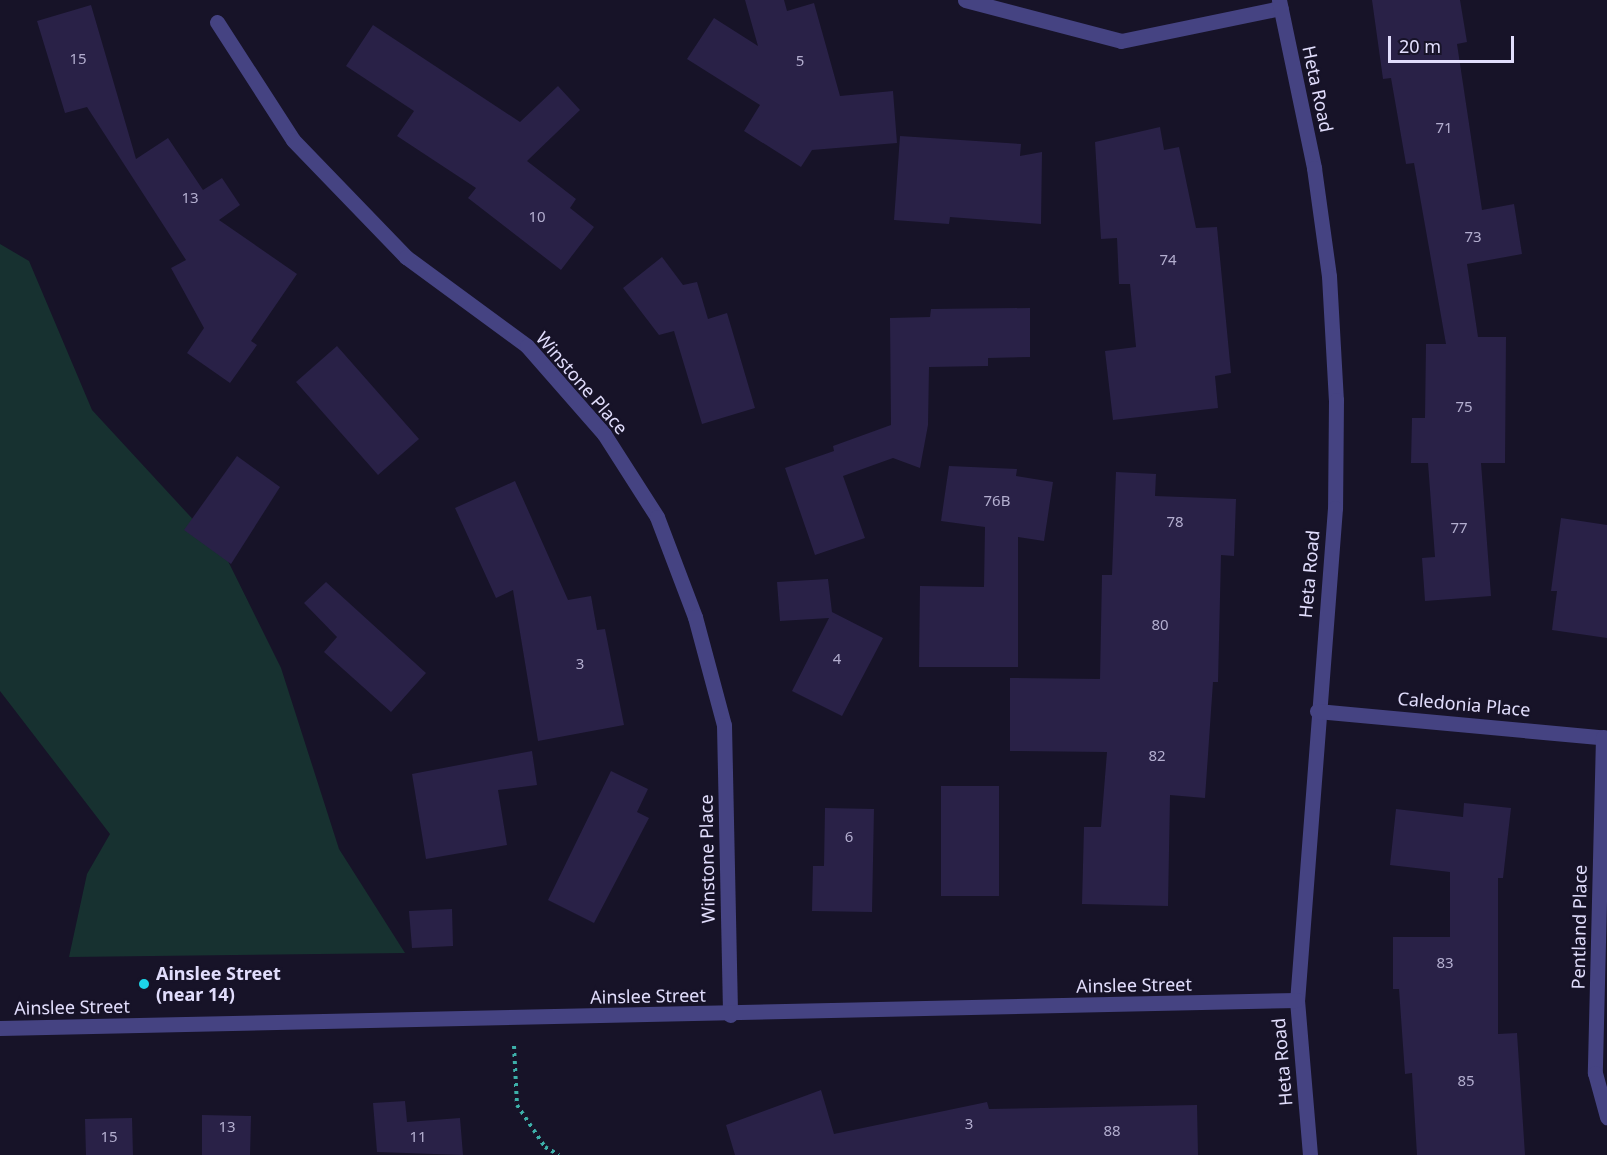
<!DOCTYPE html>
<style>
body{margin:0}
#map{position:relative;width:1607px;height:1155px;overflow:hidden;background:#171328;font-family:"Noto Sans",sans-serif}
div>[style]{position:absolute}
.green>*{inset:0;background:#173130}
.building>*{inset:0;background:#292147}
.path>*{height:4px;margin-top:-2px;transform-origin:0;background:repeating-linear-gradient(90deg,#3db0a9 0 3px,transparent 0 7.5px)}
.street>*{height:15px;margin:-7.5px;padding:0 7.5px;transform-origin:7.5px;border-radius:7.5px;background:#454382}
.dots>*{width:16px;height:16px;translate:-50% -50%;box-sizing:border-box;border:3px solid #171328;border-radius:50%}
span{translate:-50% -50%;white-space:nowrap;text-align:center;line-height:1.15;-webkit-text-stroke:4.5px #171328;paint-order:stroke}
.number-label{font-size:15px;color:#b3aecf}
.number-label span{-webkit-text-stroke-width:0}
.street-label{font-size:18px;color:#e1ddfc}
.poi-label{font-size:18px;color:#e1ddfc;font-weight:700}
.left{translate:0 -50%;text-align:left}
.scale{position:absolute;left:1388px;top:36px;width:126px;height:27px;box-sizing:border-box;border:3px solid #e1ddfc;border-top:0;padding-left:8px;font-size:18px;line-height:21px;white-space:nowrap;color:#e1ddfc;-webkit-text-stroke:4px #171328;paint-order:stroke}
</style>
<div id="map">
<div class="green">
<i style="clip-path:polygon(0 244px,29px 261px,92px 410px,224px 553px,281px 668px,339px 849px,405px 953px,69px 957px,87px 874px,110px 834px,0 691px)"></i>
</div>
<div class="building">
<i style="clip-path:polygon(745px 0,784px 0,787px 11px,814px 3px,840px 96px,893px 91px,897px 143px,812px 150px,801px 167px,744px 131px,760px 105px,687px 59px,714px 18px,758px 46px)"></i>
<i style="clip-path:polygon(1372px 0,1460px 0,1467px 42px,1457px 44px,1482px 210px,1514px 204px,1522px 254px,1467px 264px,1478px 337px,1506px 337px,1505px 463px,1481px 463px,1491px 596px,1425px 601px,1422px 558px,1435px 557px,1428px 463px,1411px 463px,1412px 418px,1425px 418px,1426px 344px,1446px 344px,1414px 163px,1406px 164px,1391px 78px,1383px 79px)"></i>
<i style="clip-path:polygon(91px 5px,136px 159px,168px 138px,203px 190px,222px 178px,240px 205px,219px 220px,297px 274px,251px 341px,257px 345px,230px 383px,187px 353px,204px 328px,171px 268px,186px 260px,87px 107px,65px 113px,37px 21px)"></i>
<i style="clip-path:polygon(373px 25px,520px 122px,558px 86px,580px 110px,527px 161px,576px 199px,570px 208px,594px 227px,561px 270px,468px 198px,476px 188px,397px 136px,414px 111px,346px 66px)"></i>
<i style="clip-path:polygon(1160px 127px,1164px 150px,1179px 147px,1196px 228px,1217px 227px,1231px 373px,1215px 376px,1218px 408px,1113px 420px,1105px 351px,1136px 347px,1130px 284px,1119px 284px,1117px 238px,1101px 239px,1095px 142px)"></i>
<i style="clip-path:polygon(900px 136px,1021px 144px,1020px 156px,1042px 152px,1041px 224px,950px 217px,949px 224px,894px 220px)"></i>
<i style="clip-path:polygon(662px 257px,683px 285px,697px 282px,708px 319px,727px 313px,755px 408px,702px 424px,674px 331px,659px 335px,623px 288px)"></i>
<i style="clip-path:polygon(1030px 308px,1030px 357px,988px 358px,988px 366px,929px 367px,928px 425px,920px 468px,893px 458px,843px 476px,865px 538px,815px 555px,785px 468px,834px 451px,833px 446px,891px 425px,890px 318px,930px 317px,931px 309px)"></i>
<i style="clip-path:polygon(337px 346px,419px 439px,378px 475px,296px 382px)"></i>
<i style="clip-path:polygon(237px 456px,280px 487px,231px 564px,184px 530px)"></i>
<i style="clip-path:polygon(949px 466px,1017px 469px,1016px 476px,1053px 482px,1044px 541px,1018px 537px,1018px 667px,919px 667px,920px 586px,984px 587px,985px 527px,941px 521px)"></i>
<i style="clip-path:polygon(1116px 472px,1156px 474px,1155px 496px,1236px 499px,1234px 556px,1221px 555px,1218px 682px,1213px 682px,1205px 798px,1170px 795px,1168px 906px,1082px 904px,1084px 827px,1101px 827px,1107px 752px,1010px 751px,1010px 678px,1100px 679px,1102px 575px,1112px 575px)"></i>
<i style="clip-path:polygon(515px 481px,568px 600px,591px 596px,597px 630px,605px 629px,624px 725px,538px 741px,513px 590px,496px 598px,455px 508px)"></i>
<i style="clip-path:polygon(1561px 518px,1607px 525px,1607px 638px,1552px 630px,1557px 591px,1551px 591px)"></i>
<i style="clip-path:polygon(828px 579px,832px 612px,883px 638px,842px 716px,792px 691px,829px 618px,780px 621px,777px 582px)"></i>
<i style="clip-path:polygon(326px 582px,426px 673px,391px 712px,324px 652px,337px 637px,304px 603px)"></i>
<i style="clip-path:polygon(532px 751px,537px 785px,498px 790px,507px 845px,426px 859px,412px 774px)"></i>
<i style="clip-path:polygon(611px 771px,648px 789px,637px 812px,649px 818px,594px 923px,548px 900px)"></i>
<i style="clip-path:polygon(941px 786px,999px 786px,999px 896px,941px 896px)"></i>
<i style="clip-path:polygon(1464px 803px,1511px 808px,1503px 878px,1498px 878px,1498px 1034px,1517px 1033px,1525px 1155px,1417px 1155px,1412px 1073px,1405px 1074px,1399px 989px,1393px 989px,1393px 937px,1450px 937px,1450px 872px,1390px 865px,1396px 809px,1463px 817px)"></i>
<i style="clip-path:polygon(825px 808px,874px 809px,872px 912px,812px 911px,813px 866px,824px 866px)"></i>
<i style="clip-path:polygon(452px 909px,453px 946px,412px 948px,409px 911px)"></i>
<i style="clip-path:polygon(821px 1090px,834px 1134px,987px 1102px,989px 1109px,1197px 1105px,1198px 1155px,735px 1155px,726px 1125px)"></i>
<i style="clip-path:polygon(405px 1101px,407px 1122px,460px 1118px,463px 1155px,377px 1152px,373px 1103px)"></i>
<i style="clip-path:polygon(202px 1115px,251px 1116px,250px 1155px,202px 1155px)"></i>
<i style="clip-path:polygon(132px 1118px,133px 1155px,86px 1155px,85px 1119px)"></i>
</div>
<div class="path">
<i style="left:514px;top:1046px;width:59px;rotate:87.1deg"></i>
<i style="left:517px;top:1105px;width:50px;rotate:56.3deg"></i>
<i style="left:545px;top:1147px;width:16px;rotate:30deg"></i>
</div>
<div class="street">
<i style="left:965px;top:0;width:161px;rotate:14.7deg"></i>
<i style="left:1121px;top:41px;width:163px;rotate:-11.7deg"></i>
<i style="left:1279px;top:0;width:172px;rotate:78.2deg"></i>
<i style="left:1314px;top:168px;width:109px;rotate:82.1deg"></i>
<i style="left:1329px;top:276px;width:124px;rotate:86.8deg"></i>
<i style="left:1336px;top:400px;width:108px;rotate:90.5deg"></i>
<i style="left:1335px;top:508px;width:493px;rotate:94.4deg"></i>
<i style="left:1297px;top:1000px;width:156px;rotate:85.2deg"></i>
<i style="left:217px;top:22px;width:140px;rotate:57.2deg"></i>
<i style="left:293px;top:140px;width:163px;rotate:46deg"></i>
<i style="left:406px;top:257px;width:150px;rotate:36.3deg"></i>
<i style="left:527px;top:346px;width:117px;rotate:48.8deg"></i>
<i style="left:604px;top:434px;width:98px;rotate:57.4deg"></i>
<i style="left:657px;top:517px;width:107px;rotate:69.2deg"></i>
<i style="left:695px;top:617px;width:112px;rotate:75deg"></i>
<i style="left:724px;top:725px;width:290px;rotate:88.8deg"></i>
<i style="left:1317px;top:711px;width:291px;rotate:5.3deg"></i>
<i style="left:1603px;top:737px;width:336px;rotate:91.4deg"></i>
<i style="left:1595px;top:1073px;width:46px;rotate:74.7deg"></i>
<i style="left:0;top:1028px;width:1297px;rotate:-1.24deg"></i>
</div>
<div class="dots">
<i style="left:144px;top:984px;background:#1dd4e8"></i>
</div>
<div class="number-label">
<span style="left:78px;top:59px">15</span>
<span style="left:800px;top:61px">5</span>
<span style="left:1444px;top:128px">71</span>
<span style="left:190px;top:198px">13</span>
<span style="left:537px;top:217px">10</span>
<span style="left:1473px;top:237px">73</span>
<span style="left:1168px;top:260px">74</span>
<span style="left:1464px;top:407px">75</span>
<span style="left:997px;top:501px">76B</span>
<span style="left:1175px;top:522px">78</span>
<span style="left:1459px;top:528px">77</span>
<span style="left:1160px;top:625px">80</span>
<span style="left:837px;top:659px">4</span>
<span style="left:580px;top:664px">3</span>
<span style="left:1157px;top:756px">82</span>
<span style="left:849px;top:837px">6</span>
<span style="left:1445px;top:963px">83</span>
<span style="left:1466px;top:1081px">85</span>
<span style="left:969px;top:1124px">3</span>
<span style="left:227px;top:1127px">13</span>
<span style="left:1112px;top:1131px">88</span>
<span style="left:109px;top:1137px">15</span>
<span style="left:418px;top:1137px">11</span>
</div>
<div class="street-label">
<span style="left:1318px;top:89px;rotate:78deg">Heta Road</span>
<span style="left:582px;top:383px;rotate:49deg">Winstone Place</span>
<span style="left:1309px;top:574px;rotate:-85deg">Heta Road</span>
<span style="left:1464px;top:704px;rotate:5deg">Caledonia Place</span>
<span style="left:707px;top:859px;rotate:-91deg">Winstone Place</span>
<span style="left:1579px;top:927px;rotate:-89deg">Pentland Place</span>
<span style="left:1134px;top:985px;rotate:-1deg">Ainslee Street</span>
<span style="left:648px;top:996px;rotate:-1deg">Ainslee Street</span>
<span style="left:72px;top:1007px;rotate:-1deg">Ainslee Street</span>
<span style="left:1282px;top:1062px;rotate:-95deg">Heta Road</span>
</div>
<div class="poi-label">
<span class="left" style="left:156px;top:984px">Ainslee Street<br>(near 14)</span>
</div>
<div class="scale">20 m</div>
</div>
